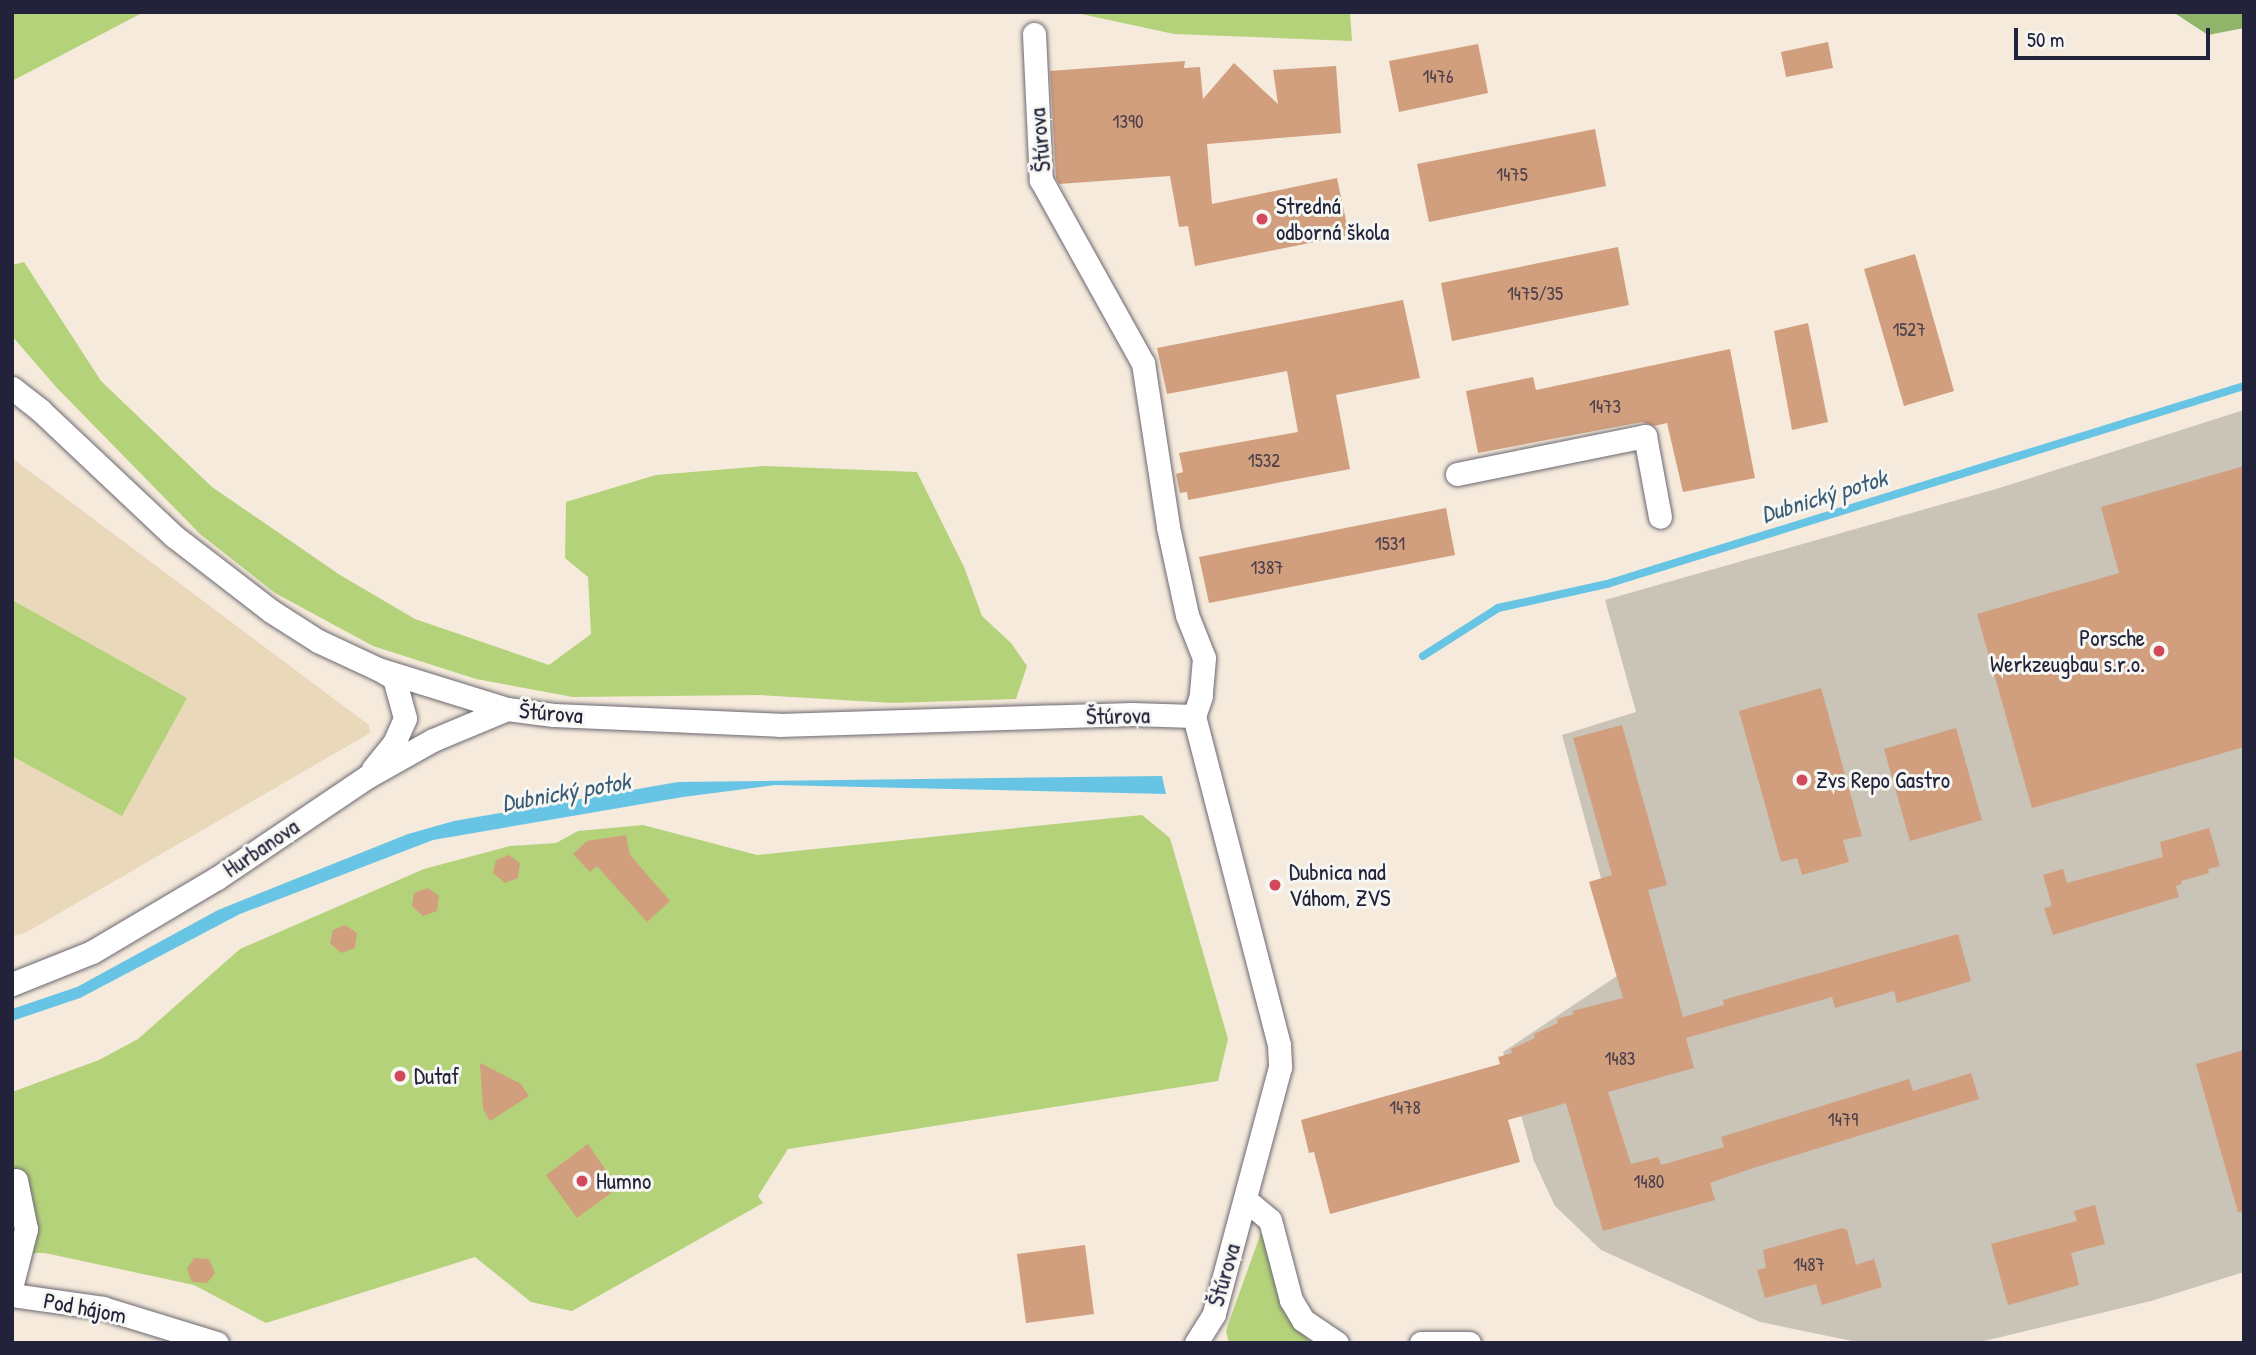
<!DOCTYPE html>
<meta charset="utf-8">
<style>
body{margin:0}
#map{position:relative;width:2256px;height:1355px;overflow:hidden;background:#f5eadb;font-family:"Patrick Hand",sans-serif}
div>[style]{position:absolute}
.built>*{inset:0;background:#e9d9ba}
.industrial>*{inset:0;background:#c9c3b8}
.green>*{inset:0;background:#b4d27a}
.forest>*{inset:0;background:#8fb46a}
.water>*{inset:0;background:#67c4e5}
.stream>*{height:8px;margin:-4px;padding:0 4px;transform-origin:4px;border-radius:4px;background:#67c4e5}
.building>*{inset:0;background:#d19f7d}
.roads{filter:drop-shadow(0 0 2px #6c6873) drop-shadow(0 0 2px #6c6873)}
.minor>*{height:23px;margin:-11.5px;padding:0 11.5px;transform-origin:11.5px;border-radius:11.5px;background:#fff}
.dots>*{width:19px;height:19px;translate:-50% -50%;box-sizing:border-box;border:4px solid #f6f6f2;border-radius:50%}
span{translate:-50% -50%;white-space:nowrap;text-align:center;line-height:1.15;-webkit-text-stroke:6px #f6f6f2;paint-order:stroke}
.number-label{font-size:19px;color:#4e414c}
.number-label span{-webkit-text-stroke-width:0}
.street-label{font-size:23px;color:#22223b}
.poi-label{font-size:23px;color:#22223b}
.left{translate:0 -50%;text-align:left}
.right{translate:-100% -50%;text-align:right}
.water-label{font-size:24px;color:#3a5b76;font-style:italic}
.frame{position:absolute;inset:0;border:14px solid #22223b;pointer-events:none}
.scale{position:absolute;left:2014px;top:28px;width:196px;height:32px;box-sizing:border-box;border:4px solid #22223b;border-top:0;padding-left:9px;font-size:21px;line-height:24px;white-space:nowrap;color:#22223b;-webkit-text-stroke:5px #f6f6f2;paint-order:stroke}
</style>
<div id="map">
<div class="built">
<i style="clip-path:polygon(12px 458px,369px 725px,370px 733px,25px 933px,12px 936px)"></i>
</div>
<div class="industrial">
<i style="clip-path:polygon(2244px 410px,2244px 1272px,2151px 1301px,1976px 1343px,1862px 1343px,1760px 1322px,1601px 1250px,1555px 1206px,1534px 1161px,1503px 1052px,1626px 970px,1562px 735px,1636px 712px,1605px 600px,1996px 489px)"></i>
</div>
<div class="green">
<i style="clip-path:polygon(12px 12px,144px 12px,12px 81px)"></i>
<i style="clip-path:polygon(1072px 12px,1350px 12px,1352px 41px,1174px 34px)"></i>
<i style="clip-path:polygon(24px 262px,101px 381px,212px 487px,340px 575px,415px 619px,549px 665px,591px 634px,588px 577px,565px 558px,566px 502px,656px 475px,764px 466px,917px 472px,964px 567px,982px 616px,1011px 643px,1027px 666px,1016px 699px,893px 703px,758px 695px,573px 697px,476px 679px,373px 646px,275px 593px,200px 534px,57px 388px,12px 336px,12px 265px)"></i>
<i style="clip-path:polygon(12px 600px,187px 698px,122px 816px,12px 756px)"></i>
<i style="clip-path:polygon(1142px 815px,1170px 838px,1228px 1039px,1218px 1081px,788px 1149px,758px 1196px,763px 1203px,572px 1311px,531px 1302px,475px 1257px,266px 1323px,194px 1285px,45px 1253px,12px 1253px,12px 1092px,99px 1060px,138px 1039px,240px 949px,424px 869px,510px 846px,556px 843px,578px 831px,643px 825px,757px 855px)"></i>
<i style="clip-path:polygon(1264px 1231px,1294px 1324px,1312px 1343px,1229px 1343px,1226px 1331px,1230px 1319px,1261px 1233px)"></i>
</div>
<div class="forest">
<i style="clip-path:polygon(2173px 12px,2244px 12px,2244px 28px,2208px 35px)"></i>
</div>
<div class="water">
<i style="clip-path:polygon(1162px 776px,1166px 794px,775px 785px,683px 797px,433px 840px,240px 914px,80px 998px,12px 1021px,12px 1009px,77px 987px,218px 910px,408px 834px,454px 821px,678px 782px)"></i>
</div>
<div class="stream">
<i style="left:1423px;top:656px;width:89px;rotate:-32.6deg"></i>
<i style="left:1498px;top:608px;width:112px;rotate:-12.4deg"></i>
<i style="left:1607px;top:584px;width:667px;rotate:-17.27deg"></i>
</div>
<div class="building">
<i style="clip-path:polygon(1828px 42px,1833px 68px,1786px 77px,1781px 52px)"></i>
<i style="clip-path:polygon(1478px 44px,1488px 93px,1399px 112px,1389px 61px)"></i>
<i style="clip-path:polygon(1185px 61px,1184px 68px,1200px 67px,1203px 99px,1234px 63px,1278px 104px,1273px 70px,1336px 66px,1341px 133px,1207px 144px,1212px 204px,1337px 178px,1349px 235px,1195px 266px,1188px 226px,1179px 227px,1170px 176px,1059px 184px,1056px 178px,1050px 71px)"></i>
<i style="clip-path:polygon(1595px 129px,1606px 186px,1429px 222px,1417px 164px)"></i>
<i style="clip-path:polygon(1618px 247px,1629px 305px,1452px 341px,1441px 283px)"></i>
<i style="clip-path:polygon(1915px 254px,1954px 391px,1904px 406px,1864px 269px)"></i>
<i style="clip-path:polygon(1403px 300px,1420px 378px,1336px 395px,1350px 469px,1188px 500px,1187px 492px,1180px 493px,1176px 474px,1183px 472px,1179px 453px,1298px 432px,1287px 371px,1167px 394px,1157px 348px)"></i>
<i style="clip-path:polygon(1808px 323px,1828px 422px,1792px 430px,1774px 331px)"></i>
<i style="clip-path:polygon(1730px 349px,1755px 478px,1683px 492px,1667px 423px,1654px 426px,1642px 422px,1478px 453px,1466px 391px,1533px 377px,1536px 390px)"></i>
<i style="clip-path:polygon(2244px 466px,2244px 747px,2032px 808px,1977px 614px,2119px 573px,2101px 507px)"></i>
<i style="clip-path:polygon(1446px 508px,1455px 555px,1209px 603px,1199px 557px)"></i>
<i style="clip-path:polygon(1821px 688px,1862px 836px,1843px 840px,1849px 862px,1802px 875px,1797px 858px,1781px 862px,1739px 711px)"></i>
<i style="clip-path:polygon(1622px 725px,1667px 885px,1648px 890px,1683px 1017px,1724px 1005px,1723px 1000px,1958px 934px,1971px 981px,1897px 1003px,1894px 991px,1835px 1008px,1832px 997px,1686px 1038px,1694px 1068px,1608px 1092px,1631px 1164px,1658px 1157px,1661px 1165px,1724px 1147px,1721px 1137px,1909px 1079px,1913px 1091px,1971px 1073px,1979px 1099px,1750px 1169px,1710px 1183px,1715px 1200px,1603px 1231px,1566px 1103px,1508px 1120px,1520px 1162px,1330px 1214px,1314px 1152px,1309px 1153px,1301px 1120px,1500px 1064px,1498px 1057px,1512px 1053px,1511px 1049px,1535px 1038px,1534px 1034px,1558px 1023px,1557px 1019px,1574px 1014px,1572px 1011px,1623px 998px,1589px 882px,1612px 875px,1573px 738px)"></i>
<i style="clip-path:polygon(1956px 728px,1982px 820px,1910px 841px,1884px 749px)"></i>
<i style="clip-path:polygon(2209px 828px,2220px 866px,2208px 869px,2209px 873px,2181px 881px,2182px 884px,2176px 886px,2179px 897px,2053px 935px,2044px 908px,2052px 906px,2043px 875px,2063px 869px,2067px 883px,2163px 857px,2160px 842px)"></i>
<i style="clip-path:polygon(626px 835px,630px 855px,670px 901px,647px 922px,597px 866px,590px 872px,573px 854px,587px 841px)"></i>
<i style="clip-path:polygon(509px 855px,520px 863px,518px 878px,505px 883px,493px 873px,496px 860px)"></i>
<i style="clip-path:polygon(428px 888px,439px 896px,437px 911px,423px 916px,412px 906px,414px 893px)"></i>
<i style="clip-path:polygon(345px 925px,357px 933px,355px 948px,341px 953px,330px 943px,333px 930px)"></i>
<i style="clip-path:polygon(2244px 1050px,2244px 1211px,2238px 1212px,2196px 1064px)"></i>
<i style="clip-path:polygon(480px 1063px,521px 1084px,529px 1096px,490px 1121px,483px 1109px)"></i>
<i style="clip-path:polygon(588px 1144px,618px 1188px,577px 1218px,546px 1175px)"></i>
<i style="clip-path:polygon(2095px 1205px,2105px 1244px,2071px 1253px,2079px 1285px,2008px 1305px,1991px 1244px,2077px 1221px,2074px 1211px)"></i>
<i style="clip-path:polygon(1842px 1228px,1847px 1230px,1856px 1265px,1874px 1259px,1882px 1287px,1822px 1305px,1816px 1284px,1765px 1298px,1757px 1270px,1766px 1268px,1763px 1250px)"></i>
<i style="clip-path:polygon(1085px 1245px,1094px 1314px,1026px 1323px,1017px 1254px)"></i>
<i style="clip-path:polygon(194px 1258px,209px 1259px,215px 1273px,207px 1283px,192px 1282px,187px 1269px)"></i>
</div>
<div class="roads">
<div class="minor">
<i style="left:1034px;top:34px;width:146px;rotate:87.3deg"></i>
<i style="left:1041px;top:180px;width:210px;rotate:60.9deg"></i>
<i style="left:1143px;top:363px;width:166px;rotate:81.3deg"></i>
<i style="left:1168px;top:527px;width:90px;rotate:77.8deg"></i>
<i style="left:1187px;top:615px;width:46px;rotate:68.4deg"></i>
<i style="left:1204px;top:658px;width:38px;rotate:95deg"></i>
<i style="left:1201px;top:696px;width:21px;rotate:109deg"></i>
<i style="left:12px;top:388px;width:36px;rotate:38deg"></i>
<i style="left:40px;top:410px;width:185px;rotate:43.3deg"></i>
<i style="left:175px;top:537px;width:121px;rotate:37.6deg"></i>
<i style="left:271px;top:611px;width:56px;rotate:32.6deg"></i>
<i style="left:318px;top:641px;width:66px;rotate:25deg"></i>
<i style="left:378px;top:669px;width:135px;rotate:17.2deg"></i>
<i style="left:507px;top:709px;width:47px;rotate:7.3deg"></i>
<i style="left:554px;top:715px;width:225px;rotate:2.5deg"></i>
<i style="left:779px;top:725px;width:353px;rotate:-1.8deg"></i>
<i style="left:1132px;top:714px;width:62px;rotate:1.8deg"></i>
<i style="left:1194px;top:716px;width:340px;rotate:75.5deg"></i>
<i style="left:1279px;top:1045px;width:22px;rotate:87deg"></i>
<i style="left:1280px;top:1067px;width:256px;rotate:105deg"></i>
<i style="left:1214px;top:1314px;width:34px;rotate:122deg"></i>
<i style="left:1457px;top:474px;width:192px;rotate:-11.4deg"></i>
<i style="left:1645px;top:436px;width:82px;rotate:79.5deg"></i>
<i style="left:373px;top:769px;width:33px;rotate:-51deg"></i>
<i style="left:394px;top:743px;width:27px;rotate:-66deg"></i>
<i style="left:405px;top:718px;width:41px;rotate:-105.4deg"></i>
<i style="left:394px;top:678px;width:14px;rotate:-150deg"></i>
<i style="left:12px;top:984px;width:86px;rotate:-21.8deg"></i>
<i style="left:92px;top:952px;width:145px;rotate:-30.6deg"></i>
<i style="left:217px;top:878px;width:181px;rotate:-34deg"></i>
<i style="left:367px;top:777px;width:76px;rotate:-29.3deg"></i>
<i style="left:433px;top:740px;width:80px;rotate:-22.7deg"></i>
<i style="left:1246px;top:1200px;width:31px;rotate:40deg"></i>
<i style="left:1270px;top:1220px;width:83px;rotate:75.3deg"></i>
<i style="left:1291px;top:1300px;width:23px;rotate:59deg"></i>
<i style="left:1303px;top:1320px;width:41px;rotate:34.1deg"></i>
<i style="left:12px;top:1284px;width:57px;rotate:-75.7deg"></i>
<i style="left:26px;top:1229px;width:50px;rotate:-101.5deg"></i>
<i style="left:12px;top:1295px;width:92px;rotate:8.1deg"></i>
<i style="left:103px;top:1308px;width:119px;rotate:17.1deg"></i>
<i style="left:1421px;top:1343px;width:48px"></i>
</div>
</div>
<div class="dots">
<i style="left:1262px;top:219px;background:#d1495b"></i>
<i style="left:2159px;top:651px;background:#d1495b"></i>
<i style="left:1802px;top:780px;background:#d1495b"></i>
<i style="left:1275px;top:885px;background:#d1495b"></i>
<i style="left:400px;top:1076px;background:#d1495b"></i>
<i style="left:582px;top:1181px;background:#d1495b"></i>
</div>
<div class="number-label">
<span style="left:1438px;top:77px">1476</span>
<span style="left:1128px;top:122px">1390</span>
<span style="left:1512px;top:175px">1475</span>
<span style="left:1535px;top:294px">1475/35</span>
<span style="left:1909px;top:330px">1527</span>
<span style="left:1605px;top:407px">1473</span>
<span style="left:1264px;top:461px">1532</span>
<span style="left:1390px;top:544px">1531</span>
<span style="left:1267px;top:568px">1387</span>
<span style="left:1620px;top:1059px">1483</span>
<span style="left:1405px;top:1108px">1478</span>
<span style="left:1843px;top:1120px">1479</span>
<span style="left:1649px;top:1182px">1480</span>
<span style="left:1809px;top:1265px">1487</span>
</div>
<div class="street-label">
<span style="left:1040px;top:140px;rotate:-95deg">Štúrova</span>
<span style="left:551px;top:713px;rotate:5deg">Štúrova</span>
<span style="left:1118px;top:716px;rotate:-1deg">Štúrova</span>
<span style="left:261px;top:848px;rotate:-34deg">Hurbanova</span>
<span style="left:1224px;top:1275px;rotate:-74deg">Štúrova</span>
<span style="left:85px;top:1308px;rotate:11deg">Pod hájom</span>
</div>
<div class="poi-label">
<span class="left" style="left:1276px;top:219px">Stredná<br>odborná škola</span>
<span class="right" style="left:2145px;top:651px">Porsche<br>Werkzeugbau s.r.o.</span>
<span class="left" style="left:1816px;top:780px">Zvs Repo Gastro</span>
<span class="left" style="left:1289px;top:885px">Dubnica nad<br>Váhom, ZVS</span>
<span class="left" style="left:414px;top:1076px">Dutaf</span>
<span class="left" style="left:596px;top:1181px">Humno</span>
</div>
<div class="water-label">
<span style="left:1824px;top:496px;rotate:-17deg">Dubnický potok</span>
<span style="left:566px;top:792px;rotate:-10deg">Dubnický potok</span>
</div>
<div class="frame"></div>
<div class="scale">50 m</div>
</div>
